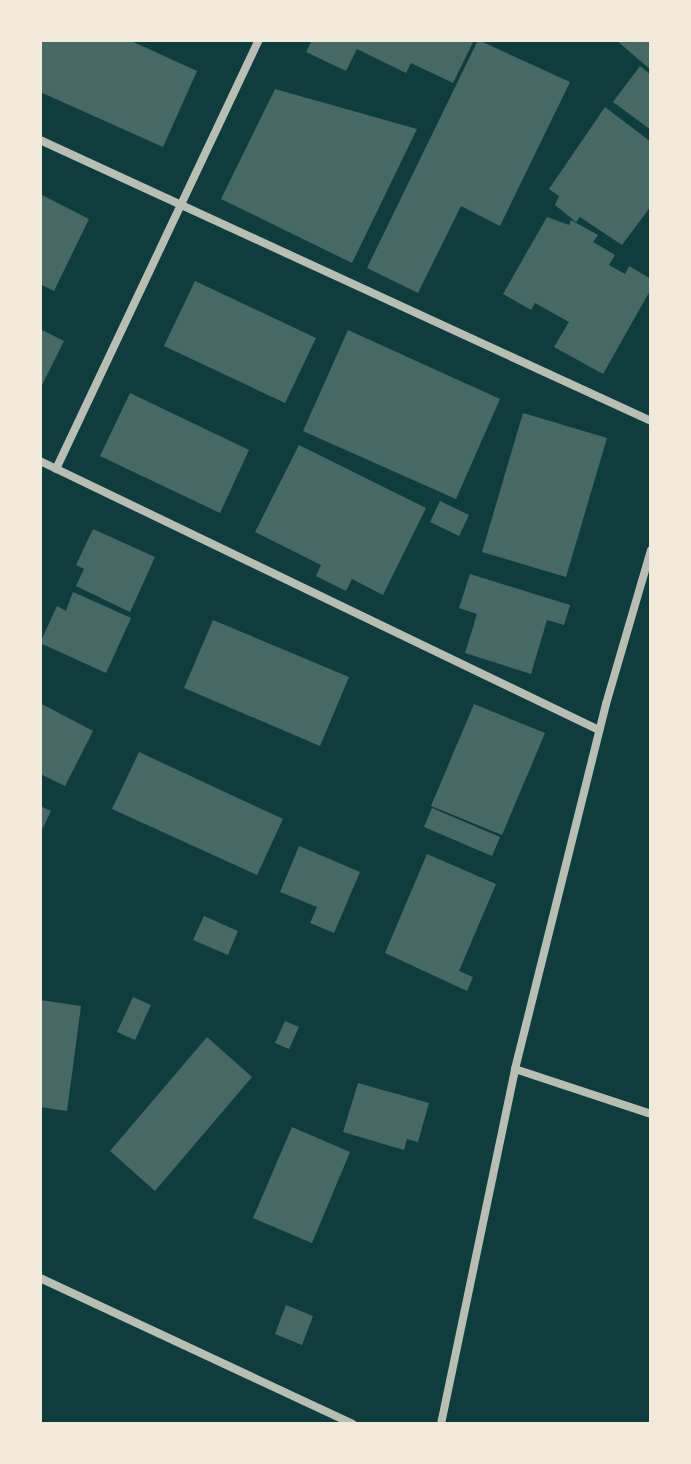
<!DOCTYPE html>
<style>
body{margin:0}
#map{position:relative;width:691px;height:1464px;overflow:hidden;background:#0f3d3e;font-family:"Zilla Slab",serif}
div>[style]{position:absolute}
.building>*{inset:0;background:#486865}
.minor>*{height:8px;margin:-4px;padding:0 4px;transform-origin:4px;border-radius:4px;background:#b8beb3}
span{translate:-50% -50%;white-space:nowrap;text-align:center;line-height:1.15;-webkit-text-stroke:7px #f1e9da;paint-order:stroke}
.frame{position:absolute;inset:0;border:42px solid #f1e9da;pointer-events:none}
</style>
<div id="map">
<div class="building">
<i style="clip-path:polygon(40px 40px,129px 40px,197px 71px,163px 147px,40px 92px)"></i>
<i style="clip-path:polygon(312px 40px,474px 40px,453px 83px,411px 63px,406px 73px,357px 49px,346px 71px,306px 52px)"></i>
<i style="clip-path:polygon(478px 40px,570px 82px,500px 226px,461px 206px,418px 293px,367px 268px)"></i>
<i style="clip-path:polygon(616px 40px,651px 40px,651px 70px)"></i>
<i style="clip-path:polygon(640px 66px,651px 75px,651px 130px,613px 102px)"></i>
<i style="clip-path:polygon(275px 89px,417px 129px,352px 263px,221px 199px)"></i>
<i style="clip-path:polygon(605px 107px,651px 142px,651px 206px,622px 245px,580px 217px,576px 222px,555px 205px,559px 196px,549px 189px)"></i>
<i style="clip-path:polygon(40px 194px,89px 219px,54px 291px,40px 284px)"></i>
<i style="clip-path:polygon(547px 217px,569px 225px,571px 220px,598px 235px,593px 242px,615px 255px,609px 265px,625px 274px,629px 266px,651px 279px,651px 289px,603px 374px,554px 347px,569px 322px,535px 303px,531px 310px,503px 294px)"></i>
<i style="clip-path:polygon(195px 281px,316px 338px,285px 403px,164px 346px)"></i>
<i style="clip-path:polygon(40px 329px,64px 341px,40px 389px)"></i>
<i style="clip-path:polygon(348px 330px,500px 399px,456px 499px,303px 431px)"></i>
<i style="clip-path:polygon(130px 393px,249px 450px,220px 513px,100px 456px)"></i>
<i style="clip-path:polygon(523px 413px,607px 438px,566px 577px,482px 552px)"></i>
<i style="clip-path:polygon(299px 445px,426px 508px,383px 595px,352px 579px,346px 591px,316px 576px,321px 565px,255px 532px)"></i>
<i style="clip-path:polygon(440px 501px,469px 515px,459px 536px,430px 522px)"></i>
<i style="clip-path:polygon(93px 529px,155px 557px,130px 612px,76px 586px,84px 569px,76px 565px)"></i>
<i style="clip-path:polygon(470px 574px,570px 605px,564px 625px,547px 620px,531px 674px,465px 653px,477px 614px,459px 608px)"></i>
<i style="clip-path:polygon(73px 592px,131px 618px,106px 673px,40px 643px,57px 606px,66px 611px)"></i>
<i style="clip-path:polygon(213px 620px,349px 677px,320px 746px,184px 688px)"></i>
<i style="clip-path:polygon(40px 703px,93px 731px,65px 786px,40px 774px)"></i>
<i style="clip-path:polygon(474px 704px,545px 733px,502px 835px,431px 806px)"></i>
<i style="clip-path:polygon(139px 752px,283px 819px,257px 875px,112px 809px)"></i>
<i style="clip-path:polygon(40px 806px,51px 811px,40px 834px)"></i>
<i style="clip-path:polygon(432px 808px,500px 837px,492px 856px,424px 827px)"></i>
<i style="clip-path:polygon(299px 846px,360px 872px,334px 933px,310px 923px,317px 907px,280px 892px)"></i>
<i style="clip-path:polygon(427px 854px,496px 884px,459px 971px,473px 977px,467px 991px,385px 953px)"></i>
<i style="clip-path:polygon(204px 916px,238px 931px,228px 955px,193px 940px)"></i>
<i style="clip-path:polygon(133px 997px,151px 1005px,135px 1040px,117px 1032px)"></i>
<i style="clip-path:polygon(40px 1000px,81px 1006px,67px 1111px,40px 1107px)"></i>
<i style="clip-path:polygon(285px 1021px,299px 1027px,289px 1049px,275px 1043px)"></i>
<i style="clip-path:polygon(207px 1037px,252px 1077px,155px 1191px,110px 1151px)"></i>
<i style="clip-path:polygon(358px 1083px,429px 1103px,418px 1142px,407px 1139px,404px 1150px,343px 1132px)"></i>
<i style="clip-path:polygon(292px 1127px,350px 1152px,312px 1243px,253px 1218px)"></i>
<i style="clip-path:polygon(286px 1305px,313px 1316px,302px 1345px,275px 1334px)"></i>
</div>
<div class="minor">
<i style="left:40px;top:140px;width:673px;rotate:24.7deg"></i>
<i style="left:40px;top:461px;width:620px;rotate:25.7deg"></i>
<i style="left:56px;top:469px;width:475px;rotate:-64.7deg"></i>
<i style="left:515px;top:1069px;width:143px;rotate:18.3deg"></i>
<i style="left:40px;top:1278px;width:345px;rotate:25deg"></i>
<i style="left:441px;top:1424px;width:363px;rotate:-78.2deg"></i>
<i style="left:515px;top:1069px;width:376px;rotate:-76deg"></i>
<i style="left:606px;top:704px;width:160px;rotate:-73.7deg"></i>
</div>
<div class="frame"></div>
</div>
